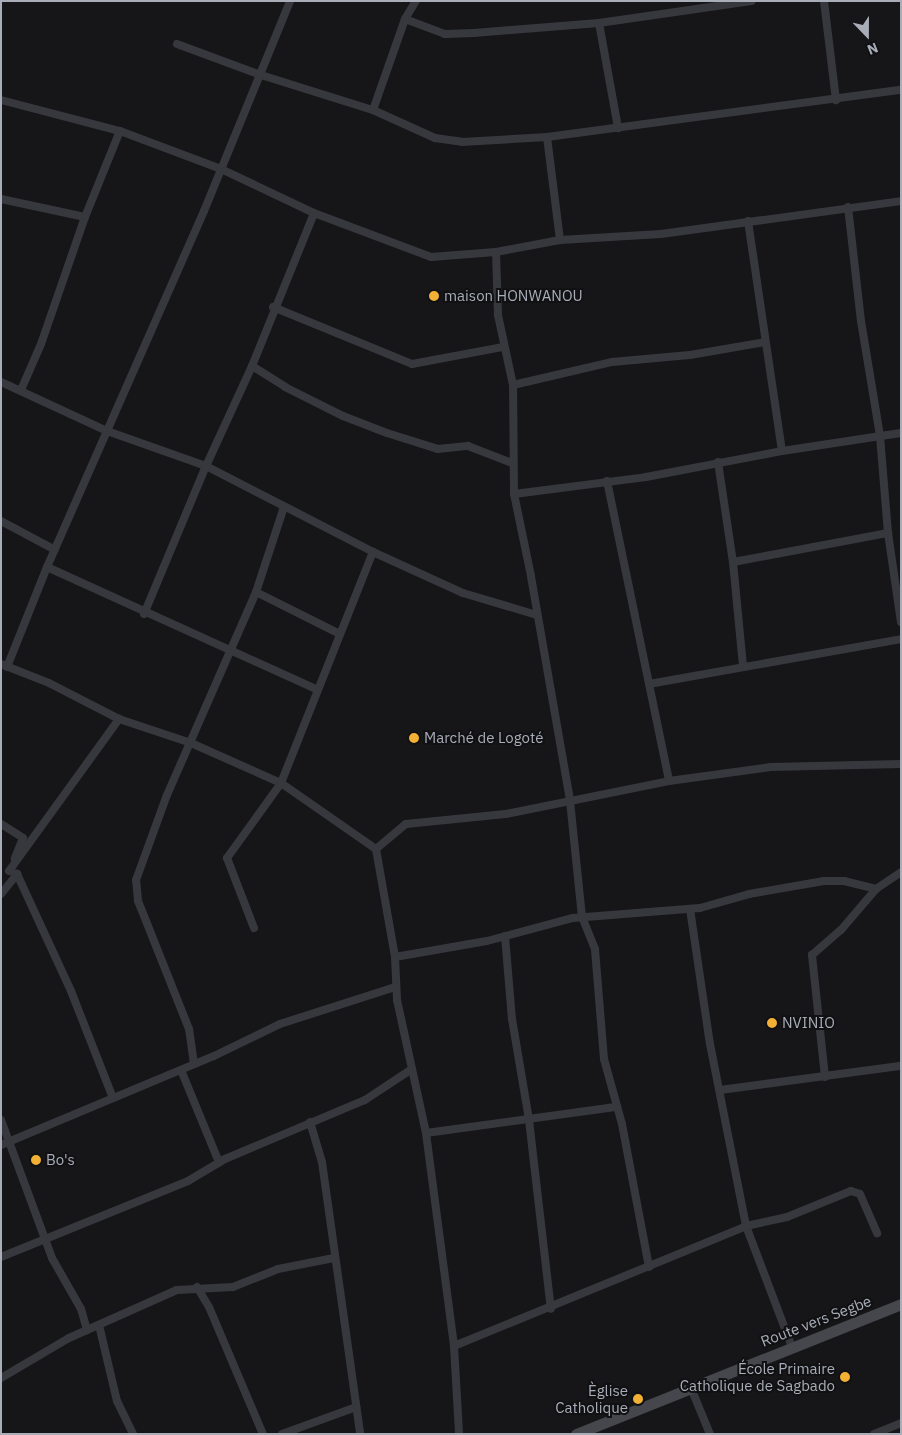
<!DOCTYPE html>
<meta charset="utf-8">
<style>
body{margin:0}
#map{position:relative;width:902px;height:1435px;overflow:hidden;background:#161618;font-family:"IBM Plex Sans",sans-serif}
div>[style]{position:absolute}
.street>*{height:8px;margin:-4px;padding:0 4px;transform-origin:4px;border-radius:4px;background:#37383d}
.secondary>*{height:11px;margin:-5.5px;padding:0 5.5px;transform-origin:5.5px;border-radius:5.5px;background:#45474d}
.dots>*{width:14px;height:14px;translate:-50% -50%;box-sizing:border-box;border:2px solid #111113;border-radius:50%}
span{translate:-50% -50%;white-space:nowrap;text-align:center;line-height:1.15;-webkit-text-stroke:4px #111113;paint-order:stroke}
.poi-label{font-size:15px;color:#a8adb8}
.left{translate:0 -50%;text-align:left}
.right{translate:-100% -50%;text-align:right}
.street-label{font-size:15px;color:#a8adb8}
.frame{position:absolute;inset:0;border:2px solid #a8adb8;pointer-events:none}
.north{position:absolute;left:842px;top:10px;width:50px;height:50px;-webkit-text-stroke:4px #111113;paint-order:stroke;rotate:158deg;font-size:14px;font-weight:700;line-height:20px;text-align:center;color:#a8adb8}
.north::after{content:'';display:block;margin:auto;width:18px;height:22px;background:#a8adb8;clip-path:polygon(50% 0,100% 100%,50% 72%,0 100%)}
</style>
<div id="map">
<div class="street">
<i style="left:824px;top:1px;width:100px;rotate:83.1deg"></i>
<i style="left:405px;top:19px;width:43px;rotate:20.6deg"></i>
<i style="left:445px;top:34px;width:29px;rotate:-2deg"></i>
<i style="left:474px;top:33px;width:125px;rotate:-4.6deg"></i>
<i style="left:599px;top:23px;width:154px;rotate:-8.2deg"></i>
<i style="left:599px;top:23px;width:107px;rotate:79.7deg"></i>
<i style="left:177px;top:44px;width:90px;rotate:20.3deg"></i>
<i style="left:261px;top:75px;width:117px;rotate:17.4deg"></i>
<i style="left:373px;top:110px;width:68px;rotate:24.3deg"></i>
<i style="left:435px;top:138px;width:27px;rotate:8deg"></i>
<i style="left:462px;top:142px;width:85px;rotate:-3.4deg"></i>
<i style="left:547px;top:137px;width:357px;rotate:-7.6deg"></i>
<i style="left:1px;top:100px;width:123px;rotate:14.6deg"></i>
<i style="left:120px;top:131px;width:108px;rotate:20.6deg"></i>
<i style="left:221px;top:169px;width:103px;rotate:25.3deg"></i>
<i style="left:314px;top:213px;width:125px;rotate:20.6deg"></i>
<i style="left:431px;top:257px;width:65px;rotate:-4.4deg"></i>
<i style="left:373px;top:110px;width:96px;rotate:-70.6deg"></i>
<i style="left:405px;top:19px;width:21px;rotate:-59deg"></i>
<i style="left:547px;top:137px;width:104px;rotate:82.8deg"></i>
<i style="left:1px;top:199px;width:86px;rotate:12.1deg"></i>
<i style="left:85px;top:217px;width:93px;rotate:-67.9deg"></i>
<i style="left:848px;top:207px;width:115px;rotate:83.5deg"></i>
<i style="left:861px;top:321px;width:117px;rotate:80.6deg"></i>
<i style="left:880px;top:436px;width:97px;rotate:85.3deg"></i>
<i style="left:888px;top:533px;width:90px;rotate:81.7deg"></i>
<i style="left:748px;top:221px;width:232px;rotate:81.6deg"></i>
<i style="left:273px;top:307px;width:150px;rotate:22.3deg"></i>
<i style="left:412px;top:364px;width:93px;rotate:-10.6deg"></i>
<i style="left:252px;top:366px;width:39px;rotate:32deg"></i>
<i style="left:285px;top:387px;width:65px;rotate:26.6deg"></i>
<i style="left:343px;top:416px;width:47px;rotate:21.1deg"></i>
<i style="left:387px;top:433px;width:53px;rotate:17.4deg"></i>
<i style="left:438px;top:449px;width:30px;rotate:-6deg"></i>
<i style="left:468px;top:446px;width:47px;rotate:21.1deg"></i>
<i style="left:1px;top:382px;width:117px;rotate:24.8deg"></i>
<i style="left:107px;top:431px;width:105px;rotate:19.5deg"></i>
<i style="left:206px;top:466px;width:188px;rotate:27.2deg"></i>
<i style="left:373px;top:552px;width:99px;rotate:24.5deg"></i>
<i style="left:463px;top:593px;width:77px;rotate:16.6deg"></i>
<i style="left:513px;top:385px;width:102px;rotate:-13.1deg"></i>
<i style="left:612px;top:362px;width:78px;rotate:-5.1deg"></i>
<i style="left:690px;top:355px;width:76px;rotate:-9.8deg"></i>
<i style="left:21px;top:390px;width:50px;rotate:-66.5deg"></i>
<i style="left:41px;top:344px;width:134px;rotate:-70.9deg"></i>
<i style="left:718px;top:462px;width:101px;rotate:81.5deg"></i>
<i style="left:733px;top:562px;width:104px;rotate:84.5deg"></i>
<i style="left:607px;top:481px;width:306px;rotate:78.3deg"></i>
<i style="left:514px;top:494px;width:133px;rotate:-7.3deg"></i>
<i style="left:646px;top:477px;width:138px;rotate:-10.8deg"></i>
<i style="left:782px;top:451px;width:120px;rotate:-8.6deg"></i>
<i style="left:1px;top:521px;width:61px;rotate:28.2deg"></i>
<i style="left:733px;top:562px;width:158px;rotate:-10.6deg"></i>
<i style="left:47px;top:567px;width:295px;rotate:24.4deg"></i>
<i style="left:256px;top:592px;width:94px;rotate:26.6deg"></i>
<i style="left:144px;top:614px;width:160px;rotate:-67.3deg"></i>
<i style="left:206px;top:466px;width:110px;rotate:-65.3deg"></i>
<i style="left:252px;top:366px;width:165px;rotate:-67.9deg"></i>
<i style="left:1px;top:664px;width:52px;rotate:21.6deg"></i>
<i style="left:49px;top:683px;width:79px;rotate:27.2deg"></i>
<i style="left:119px;top:719px;width:76px;rotate:18.4deg"></i>
<i style="left:191px;top:743px;width:98px;rotate:24deg"></i>
<i style="left:281px;top:783px;width:116px;rotate:34.8deg"></i>
<i style="left:376px;top:849px;width:110px;rotate:80deg"></i>
<i style="left:395px;top:957px;width:43px;rotate:87.3deg"></i>
<i style="left:397px;top:1000px;width:136px;rotate:77.7deg"></i>
<i style="left:426px;top:1133px;width:215px;rotate:82.5deg"></i>
<i style="left:454px;top:1346px;width:88px;rotate:86.7deg"></i>
<i style="left:7px;top:667px;width:108px;rotate:-68.2deg"></i>
<i style="left:47px;top:567px;width:389px;rotate:-66.2deg"></i>
<i style="left:204px;top:211px;width:227px;rotate:-67.7deg"></i>
<i style="left:649px;top:684px;width:256px;rotate:-10.1deg"></i>
<i style="left:1px;top:824px;width:26px;rotate:32deg"></i>
<i style="left:23px;top:838px;width:22px;rotate:112deg"></i>
<i style="left:376px;top:849px;width:39px;rotate:-40deg"></i>
<i style="left:406px;top:824px;width:100px;rotate:-5.7deg"></i>
<i style="left:506px;top:814px;width:166px;rotate:-11.4deg"></i>
<i style="left:669px;top:781px;width:103px;rotate:-7.8deg"></i>
<i style="left:771px;top:767px;width:130px;rotate:-1.3deg"></i>
<i style="left:9px;top:871px;width:188px;rotate:-54.1deg"></i>
<i style="left:17px;top:874px;width:129px;rotate:65.2deg"></i>
<i style="left:71px;top:991px;width:115px;rotate:68.6deg"></i>
<i style="left:1px;top:894px;width:26px;rotate:-51deg"></i>
<i style="left:17px;top:874px;width:3px;rotate:-162deg"></i>
<i style="left:690px;top:909px;width:136px;rotate:81.6deg"></i>
<i style="left:710px;top:1044px;width:186px;rotate:78.8deg"></i>
<i style="left:746px;top:1226px;width:129px;rotate:69.2deg"></i>
<i style="left:254px;top:928px;width:75px;rotate:-111.1deg"></i>
<i style="left:227px;top:858px;width:92px;rotate:-54.2deg"></i>
<i style="left:281px;top:783px;width:249px;rotate:-68.3deg"></i>
<i style="left:505px;top:936px;width:83px;rotate:85.2deg"></i>
<i style="left:512px;top:1019px;width:102px;rotate:80.4deg"></i>
<i style="left:529px;top:1120px;width:190px;rotate:83.4deg"></i>
<i style="left:395px;top:957px;width:93px;rotate:-9.9deg"></i>
<i style="left:487px;top:941px;width:89px;rotate:-15deg"></i>
<i style="left:573px;top:918px;width:127px;rotate:-4.5deg"></i>
<i style="left:700px;top:908px;width:51px;rotate:-15.9deg"></i>
<i style="left:749px;top:894px;width:76px;rotate:-9.8deg"></i>
<i style="left:824px;top:881px;width:20px"></i>
<i style="left:844px;top:881px;width:33px;rotate:14deg"></i>
<i style="left:194px;top:1064px;width:35px;rotate:-98deg"></i>
<i style="left:189px;top:1029px;width:138px;rotate:-111.7deg"></i>
<i style="left:138px;top:901px;width:21px;rotate:-95deg"></i>
<i style="left:136px;top:880px;width:90px;rotate:-70deg"></i>
<i style="left:167px;top:795px;width:222px;rotate:-66.3deg"></i>
<i style="left:256px;top:592px;width:89px;rotate:-71.8deg"></i>
<i style="left:181px;top:1070px;width:100px;rotate:67.6deg"></i>
<i style="left:825px;top:1077px;width:123px;rotate:-96.1deg"></i>
<i style="left:812px;top:955px;width:38px;rotate:-41deg"></i>
<i style="left:841px;top:930px;width:54px;rotate:-49.5deg"></i>
<i style="left:876px;top:889px;width:30px;rotate:-34deg"></i>
<i style="left:720px;top:1090px;width:183px;rotate:-7.6deg"></i>
<i style="left:1px;top:1120px;width:147px;rotate:69.7deg"></i>
<i style="left:52px;top:1258px;width:59px;rotate:60.4deg"></i>
<i style="left:81px;top:1309px;width:22px;rotate:74deg"></i>
<i style="left:310px;top:1122px;width:42px;rotate:73.3deg"></i>
<i style="left:322px;top:1162px;width:275px;rotate:82deg"></i>
<i style="left:426px;top:1133px;width:193px;rotate:-7.8deg"></i>
<i style="left:1px;top:1145px;width:231px;rotate:-22.7deg"></i>
<i style="left:214px;top:1056px;width:73px;rotate:-25.9deg"></i>
<i style="left:280px;top:1024px;width:121px;rotate:-17.8deg"></i>
<i style="left:1px;top:1257px;width:202px;rotate:-22.1deg"></i>
<i style="left:188px;top:1181px;width:43px;rotate:-30.7deg"></i>
<i style="left:225px;top:1159px;width:152px;rotate:-22.9deg"></i>
<i style="left:365px;top:1100px;width:56px;rotate:-33.4deg"></i>
<i style="left:649px;top:1267px;width:146px;rotate:-100.7deg"></i>
<i style="left:622px;top:1124px;width:67px;rotate:-105.5deg"></i>
<i style="left:604px;top:1059px;width:110px;rotate:-94.7deg"></i>
<i style="left:595px;top:949px;width:35px;rotate:-112deg"></i>
<i style="left:582px;top:917px;width:118px;rotate:-95.9deg"></i>
<i style="left:570px;top:800px;width:227px;rotate:-99.9deg"></i>
<i style="left:531px;top:576px;width:84px;rotate:-101.7deg"></i>
<i style="left:514px;top:494px;width:109px;rotate:-90.5deg"></i>
<i style="left:513px;top:385px;width:72px;rotate:-102.1deg"></i>
<i style="left:498px;top:315px;width:63px;rotate:-91.8deg"></i>
<i style="left:496px;top:252px;width:65px;rotate:-10.6deg"></i>
<i style="left:560px;top:240px;width:101px;rotate:-3.4deg"></i>
<i style="left:661px;top:234px;width:242px;rotate:-7.8deg"></i>
<i style="left:197px;top:1287px;width:23px;rotate:59deg"></i>
<i style="left:209px;top:1307px;width:138px;rotate:67deg"></i>
<i style="left:99px;top:1325px;width:78px;rotate:76.7deg"></i>
<i style="left:117px;top:1401px;width:37px;rotate:64deg"></i>
<i style="left:454px;top:1346px;width:316px;rotate:-22.3deg"></i>
<i style="left:746px;top:1226px;width:42px;rotate:-12.4deg"></i>
<i style="left:787px;top:1217px;width:69px;rotate:-22.1deg"></i>
<i style="left:851px;top:1191px;width:9px;rotate:18deg"></i>
<i style="left:860px;top:1194px;width:43px;rotate:66.4deg"></i>
<i style="left:1px;top:1378px;width:79px;rotate:-30.5deg"></i>
<i style="left:69px;top:1338px;width:118px;rotate:-24deg"></i>
<i style="left:177px;top:1290px;width:56px;rotate:-3.1deg"></i>
<i style="left:233px;top:1287px;width:48px;rotate:-21.8deg"></i>
<i style="left:278px;top:1269px;width:57px;rotate:-11.1deg"></i>
<i style="left:691px;top:1388px;width:50px;rotate:67.6deg"></i>
<i style="left:282px;top:1434px;width:79px;rotate:-20deg"></i>
<i style="left:874px;top:1434px;width:29px;rotate:-22deg"></i>
</div>
<div class="secondary">
<i style="left:576px;top:1434px;width:350px;rotate:-21.8deg"></i>
</div>
<div class="dots">
<i style="left:434px;top:296px;background:#f2b134"></i>
<i style="left:414px;top:738px;background:#f2b134"></i>
<i style="left:772px;top:1023px;background:#f2b134"></i>
<i style="left:36px;top:1160px;background:#f2b134"></i>
<i style="left:845px;top:1377px;background:#f2b134"></i>
<i style="left:638px;top:1399px;background:#f2b134"></i>
</div>
<div class="poi-label">
<span class="left" style="left:444px;top:296px">maison HONWANOU</span>
<span class="left" style="left:424px;top:738px">Marché de Logoté</span>
<span class="left" style="left:782px;top:1023px">NVINIO</span>
<span class="left" style="left:46px;top:1160px">Bo's</span>
<span class="right" style="left:835px;top:1377px">École Primaire<br>Catholique de Sagbado</span>
<span class="right" style="left:628px;top:1399px">Èglise<br>Catholique</span>
</div>
<div class="street-label">
<span style="left:816px;top:1321px;rotate:-21deg">Route vers Segbe</span>
</div>
<div class="frame"></div>
<div class="north">N</div>
</div>
